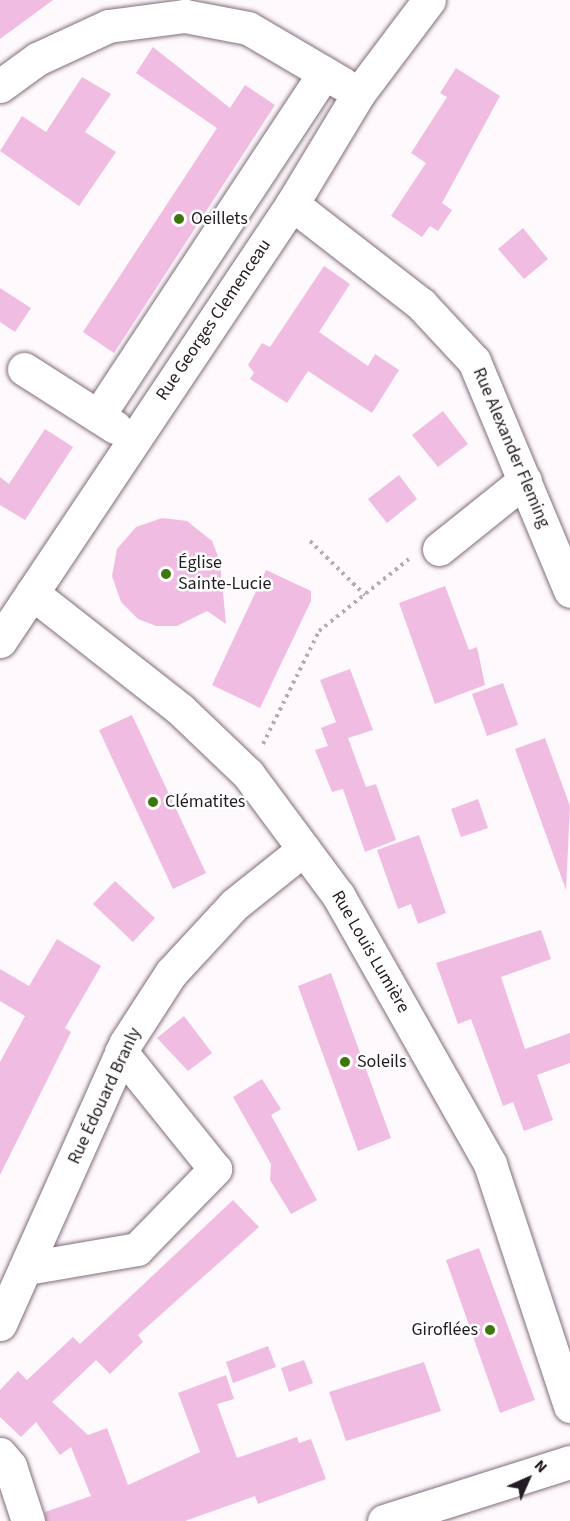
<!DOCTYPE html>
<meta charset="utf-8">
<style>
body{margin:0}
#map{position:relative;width:570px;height:1521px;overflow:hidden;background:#fef9fc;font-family:"Source Sans 3",sans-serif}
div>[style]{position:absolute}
.building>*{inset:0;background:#f1bce1}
.path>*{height:4px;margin-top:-2px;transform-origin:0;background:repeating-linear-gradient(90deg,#b3adb1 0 3px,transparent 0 7.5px)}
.roads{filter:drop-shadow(0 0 2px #826d7c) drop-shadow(0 0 2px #826d7c)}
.minor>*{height:33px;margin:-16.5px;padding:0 16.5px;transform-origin:16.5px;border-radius:16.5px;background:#fff}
.dots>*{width:16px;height:16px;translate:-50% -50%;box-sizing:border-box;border:3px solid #fff;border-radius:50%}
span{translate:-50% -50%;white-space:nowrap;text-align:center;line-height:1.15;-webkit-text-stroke:5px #fff;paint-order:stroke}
.poi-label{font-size:18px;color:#241c22}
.left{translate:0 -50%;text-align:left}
.right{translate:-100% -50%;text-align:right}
.street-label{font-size:18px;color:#241c22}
.north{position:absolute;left:498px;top:1449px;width:60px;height:60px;-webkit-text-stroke:4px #fff;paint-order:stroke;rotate:45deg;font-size:16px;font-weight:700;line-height:24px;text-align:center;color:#241c22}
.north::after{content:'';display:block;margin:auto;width:21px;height:27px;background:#241c22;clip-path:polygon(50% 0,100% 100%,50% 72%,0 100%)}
</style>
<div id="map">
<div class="building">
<i style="clip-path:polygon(0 0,53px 0,0 39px)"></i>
<i style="clip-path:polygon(153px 47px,230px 108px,245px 85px,275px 105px,114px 353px,83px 332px,217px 128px,136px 73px)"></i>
<i style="clip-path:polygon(456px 68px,500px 96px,442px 203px,452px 210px,438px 231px,430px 226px,422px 237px,391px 216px,426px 163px,411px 153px,447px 97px,440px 93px)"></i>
<i style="clip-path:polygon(82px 77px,111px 94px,85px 132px,116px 152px,79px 206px,0 151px,22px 116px,46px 132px)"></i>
<i style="clip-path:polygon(523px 228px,548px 259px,524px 279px,498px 249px)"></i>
<i style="clip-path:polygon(324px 266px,350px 284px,319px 332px,368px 366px,375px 354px,399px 370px,372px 413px,308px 371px,287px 403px,250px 379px,254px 373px,248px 365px,262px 343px,270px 347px)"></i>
<i style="clip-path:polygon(0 288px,31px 308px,15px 332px,0 322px)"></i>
<i style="clip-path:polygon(443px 411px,468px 444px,438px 467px,412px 435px)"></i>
<i style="clip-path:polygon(45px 429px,73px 447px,25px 520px,0 505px,0 477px,9px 484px)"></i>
<i style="clip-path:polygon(399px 475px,417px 499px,387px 523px,368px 499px)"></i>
<i style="clip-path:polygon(162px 518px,187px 521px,212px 541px,220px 561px,226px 624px,207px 611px,177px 626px,156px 626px,138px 619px,121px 602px,112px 576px,117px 549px,136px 527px)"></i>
<i style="clip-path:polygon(266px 570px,311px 591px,311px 601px,260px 708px,212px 685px)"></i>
<i style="clip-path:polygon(445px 586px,469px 650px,477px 647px,485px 685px,435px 704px,399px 603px)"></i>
<i style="clip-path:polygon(350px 669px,373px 730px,348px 738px,366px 787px,376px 784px,396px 840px,365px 852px,343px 789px,332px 792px,315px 750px,328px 746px,321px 728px,336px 722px,320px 680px)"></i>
<i style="clip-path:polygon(503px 683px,518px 725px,487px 736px,472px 694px)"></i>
<i style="clip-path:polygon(132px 715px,206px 873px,173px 889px,99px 730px)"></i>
<i style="clip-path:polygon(545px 738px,570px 806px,566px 890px,515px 749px)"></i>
<i style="clip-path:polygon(478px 799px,488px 828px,461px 837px,451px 809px)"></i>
<i style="clip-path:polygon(419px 835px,446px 913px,418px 924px,411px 904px,398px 909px,377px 850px)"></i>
<i style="clip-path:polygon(115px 881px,155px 918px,133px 942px,93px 904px)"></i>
<i style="clip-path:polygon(541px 930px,551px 959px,501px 977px,525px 1049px,570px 1033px,570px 1063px,537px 1075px,553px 1120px,524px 1131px,513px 1102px,503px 1106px,471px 1019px,458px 1024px,436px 963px)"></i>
<i style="clip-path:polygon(57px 939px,101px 966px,65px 1028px,71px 1032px,0 1175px,0 1062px,25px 1016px,0 1001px,0 969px,29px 986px)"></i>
<i style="clip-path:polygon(331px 973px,391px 1138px,358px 1151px,298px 986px)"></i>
<i style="clip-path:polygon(184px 1016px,212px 1053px,188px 1071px,157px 1038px)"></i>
<i style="clip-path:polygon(262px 1079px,281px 1109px,271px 1115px,317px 1200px,291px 1214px,270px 1180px,271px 1164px,233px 1097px)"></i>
<i style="clip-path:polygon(233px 1200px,259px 1227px,138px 1335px,143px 1342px,110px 1374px,96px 1360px,52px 1402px,88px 1435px,107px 1428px,128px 1485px,200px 1452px,178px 1393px,226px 1375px,234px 1399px,217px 1404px,237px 1458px,297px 1437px,299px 1443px,311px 1439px,326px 1479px,258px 1504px,255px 1496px,185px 1521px,46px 1521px,45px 1512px,91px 1496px,71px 1447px,60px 1455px,36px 1422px,21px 1437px,0 1417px,0 1390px,18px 1371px,27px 1380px,73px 1337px,80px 1344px)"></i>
<i style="clip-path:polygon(479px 1248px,535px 1400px,500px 1413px,446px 1260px)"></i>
<i style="clip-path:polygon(268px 1346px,276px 1367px,233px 1383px,226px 1362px)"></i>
<i style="clip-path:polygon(304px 1360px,313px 1383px,289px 1392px,281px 1368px)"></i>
<i style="clip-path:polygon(424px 1362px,441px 1411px,346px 1441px,329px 1392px)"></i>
</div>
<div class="path">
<i style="left:310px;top:541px;width:77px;rotate:44.5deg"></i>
<i style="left:263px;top:744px;width:126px;rotate:-63.6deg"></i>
<i style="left:319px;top:631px;width:115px;rotate:-38.7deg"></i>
</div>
<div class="roads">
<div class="minor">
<i style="left:0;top:86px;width:46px;rotate:-36.1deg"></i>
<i style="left:37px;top:59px;width:78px;rotate:-24.9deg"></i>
<i style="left:108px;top:26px;width:78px;rotate:-7.4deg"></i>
<i style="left:185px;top:16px;width:64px;rotate:10.8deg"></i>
<i style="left:248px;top:28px;width:110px;rotate:30.5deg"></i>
<i style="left:292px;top:204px;width:163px;rotate:37.8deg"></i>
<i style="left:421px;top:304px;width:78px;rotate:47.1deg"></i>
<i style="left:474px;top:361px;width:249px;rotate:67.3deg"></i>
<i style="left:24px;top:369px;width:108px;rotate:32.5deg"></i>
<i style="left:98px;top:416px;width:411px;rotate:-56.6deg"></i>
<i style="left:439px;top:549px;width:110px;rotate:-38.7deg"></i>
<i style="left:32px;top:593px;width:189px;rotate:38.1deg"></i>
<i style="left:181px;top:710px;width:93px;rotate:43.7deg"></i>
<i style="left:248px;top:774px;width:151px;rotate:53.4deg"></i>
<i style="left:338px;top:895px;width:309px;rotate:60.5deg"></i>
<i style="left:490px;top:1164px;width:255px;rotate:71.7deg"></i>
<i style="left:0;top:641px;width:526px;rotate:-56.25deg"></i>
<i style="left:292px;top:204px;width:130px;rotate:-58.9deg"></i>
<i style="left:359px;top:93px;width:116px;rotate:-53deg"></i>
<i style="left:27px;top:1268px;width:112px;rotate:-9.8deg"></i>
<i style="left:137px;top:1249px;width:112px;rotate:-45.7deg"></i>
<i style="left:215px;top:1169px;width:150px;rotate:-128.8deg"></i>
<i style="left:0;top:1324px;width:307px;rotate:-65.9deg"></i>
<i style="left:125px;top:1044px;width:85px;rotate:-57.1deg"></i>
<i style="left:171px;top:973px;width:94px;rotate:-47.2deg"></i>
<i style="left:235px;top:904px;width:88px;rotate:-38.6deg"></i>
<i style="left:0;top:1454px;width:16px;rotate:50deg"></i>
<i style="left:10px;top:1466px;width:58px;rotate:71.9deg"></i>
<i style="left:384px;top:1521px;width:195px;rotate:-17.6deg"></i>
</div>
</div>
<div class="dots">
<i style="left:179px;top:219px;background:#3c770d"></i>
<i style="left:166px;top:574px;background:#3c770d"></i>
<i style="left:153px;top:802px;background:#3c770d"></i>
<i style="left:345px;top:1062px;background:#3c770d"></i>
<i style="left:490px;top:1330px;background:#3c770d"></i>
</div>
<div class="poi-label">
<span class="left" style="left:191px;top:219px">Oeillets</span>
<span class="left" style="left:178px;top:574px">Église<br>Sainte-Lucie</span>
<span class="left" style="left:165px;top:802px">Clématites</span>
<span class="left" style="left:357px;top:1062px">Soleils</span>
<span class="right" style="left:478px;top:1330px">Giroflées</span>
</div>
<div class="street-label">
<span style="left:214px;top:320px;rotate:-56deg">Rue Georges Clemenceau</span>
<span style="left:511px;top:448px;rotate:67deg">Rue Alexander Fleming</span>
<span style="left:370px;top:952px;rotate:60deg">Rue Louis Lumière</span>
<span style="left:105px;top:1096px;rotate:-65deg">Rue Édouard Branly</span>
</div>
<div class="north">N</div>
</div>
